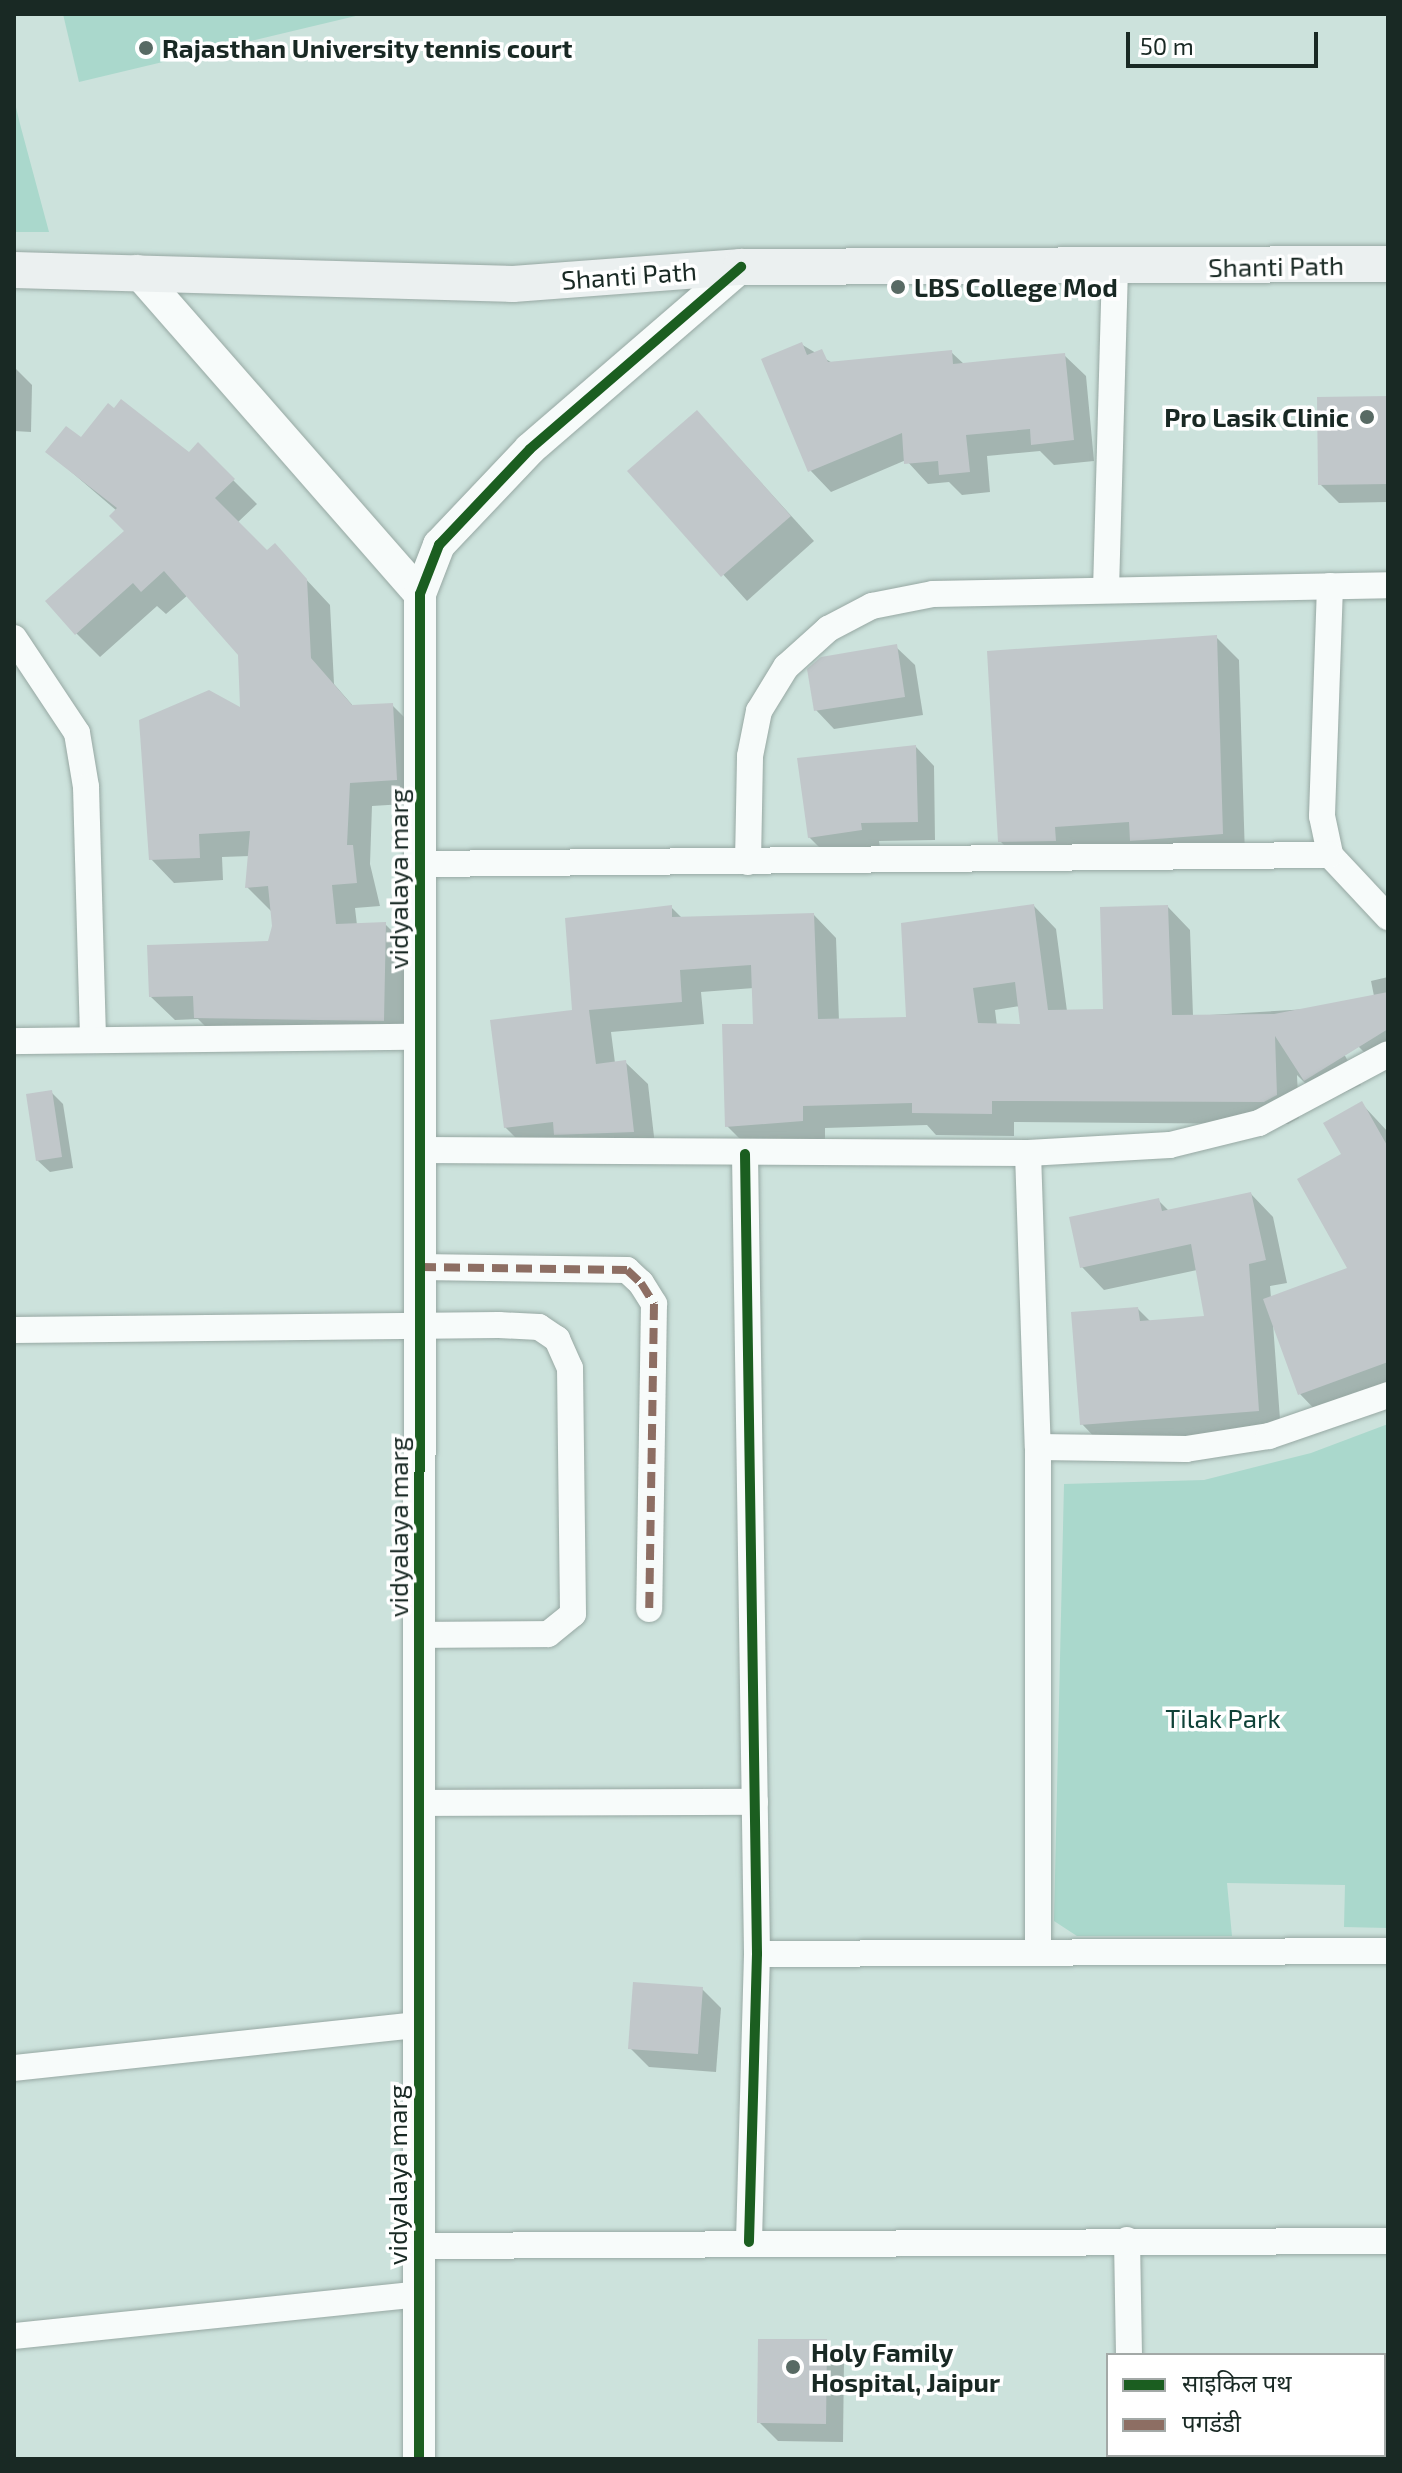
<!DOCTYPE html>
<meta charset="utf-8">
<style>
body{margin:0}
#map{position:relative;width:1402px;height:2473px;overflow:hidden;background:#cce2dc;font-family:"Exo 2","Noto Sans Devanagari",sans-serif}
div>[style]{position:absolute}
.green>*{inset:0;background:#aad8cc}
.shadow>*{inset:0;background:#0003}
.building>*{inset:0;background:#c1c7ca}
.roads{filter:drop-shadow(0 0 2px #97a8a3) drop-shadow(0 0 2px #97a8a3)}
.minor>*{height:26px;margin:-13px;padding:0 13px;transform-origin:13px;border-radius:13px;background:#f7fbfa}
.tertiary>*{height:32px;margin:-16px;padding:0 16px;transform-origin:16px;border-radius:16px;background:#f7fbfa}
.secondary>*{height:36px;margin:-18px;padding:0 18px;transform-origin:18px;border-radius:18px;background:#ebf0f0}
.quiet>*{height:8px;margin-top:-4px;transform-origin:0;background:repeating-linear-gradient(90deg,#8d6e63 0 16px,transparent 0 24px)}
.cycleway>*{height:10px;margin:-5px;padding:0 5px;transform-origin:5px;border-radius:5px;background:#1b5e20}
.dots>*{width:22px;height:22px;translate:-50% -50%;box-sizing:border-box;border:4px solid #fff;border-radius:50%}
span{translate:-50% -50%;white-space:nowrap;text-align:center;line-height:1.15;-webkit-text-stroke:7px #fff;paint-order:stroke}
.poi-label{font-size:26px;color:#192924;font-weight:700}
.left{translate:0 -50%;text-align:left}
.right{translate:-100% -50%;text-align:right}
.street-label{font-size:26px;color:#192924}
.park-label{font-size:26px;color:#0f4238}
.frame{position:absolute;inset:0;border:16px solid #192924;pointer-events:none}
.legend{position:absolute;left:1106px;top:2353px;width:280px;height:104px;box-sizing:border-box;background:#fff;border:2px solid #a3a9a7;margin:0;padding:10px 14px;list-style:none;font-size:24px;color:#192924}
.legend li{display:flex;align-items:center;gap:16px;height:40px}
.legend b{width:40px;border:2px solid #a3a9a7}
.scale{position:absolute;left:1126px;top:32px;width:192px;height:36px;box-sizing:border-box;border:4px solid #192924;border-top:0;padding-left:10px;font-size:24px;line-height:28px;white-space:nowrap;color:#192924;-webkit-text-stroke:6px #fff;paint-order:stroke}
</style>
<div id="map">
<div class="green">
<i style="clip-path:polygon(63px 14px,364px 14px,79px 82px)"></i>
<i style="clip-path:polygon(14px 99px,20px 124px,49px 232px,14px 232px)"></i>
<i style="clip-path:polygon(1388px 1424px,1388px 1928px,1344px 1927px,1345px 1885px,1227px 1883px,1232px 1936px,1077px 1936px,1054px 1921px,1064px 1484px,1204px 1480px,1311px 1453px)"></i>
</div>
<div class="shadow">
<i style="clip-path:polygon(801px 344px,834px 364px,951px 352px,965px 365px,1064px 355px,1086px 376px,1094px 461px,1054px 465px,1040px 451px,987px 456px,990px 492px,962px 495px,949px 482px,928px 484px,906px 460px,831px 492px,810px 470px)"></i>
<i style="clip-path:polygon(14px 367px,32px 385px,31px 432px,14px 431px)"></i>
<i style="clip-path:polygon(1388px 398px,1388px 502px,1339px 503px,1320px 484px)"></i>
<i style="clip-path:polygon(697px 412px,814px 541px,747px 601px,630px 471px)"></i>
<i style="clip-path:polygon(81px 440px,189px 454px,198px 445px,257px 504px,237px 523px,267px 553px,275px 546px,330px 605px,334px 684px,354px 707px,392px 705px,416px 729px,420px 803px,372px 806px,370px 864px,380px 906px,355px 908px,357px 925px,385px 924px,409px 948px,407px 1043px,220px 1041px,198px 1019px,175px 1020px,151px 997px,269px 942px,274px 926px,271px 911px,247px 887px,250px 856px,222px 857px,223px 880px,174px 883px,151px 859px,242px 711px,240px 654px,188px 595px,166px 614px,157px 606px,100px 657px,76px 633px,127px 531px,117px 511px,48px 452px)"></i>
<i style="clip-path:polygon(1216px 637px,1239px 660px,1245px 857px,1023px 864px,1000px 841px)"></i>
<i style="clip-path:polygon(896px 647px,915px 665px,923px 715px,834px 729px,816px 710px)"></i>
<i style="clip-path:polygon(916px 747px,934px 766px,935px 840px,879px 841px,880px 848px,828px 856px,809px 837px)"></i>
<i style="clip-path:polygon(evenodd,1034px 906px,1056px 929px,1067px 1011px,1105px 1010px,1168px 907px,1190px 930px,1193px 1016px,1308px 1009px,1332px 1032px,1361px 1085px,1324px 1102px,1297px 1075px,1299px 1118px,1288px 1124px,1014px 1122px,1014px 1136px,936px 1135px,927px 1125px,825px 1128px,825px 1143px,749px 1148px,727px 1126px,755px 1026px,754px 988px,701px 992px,704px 1024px,611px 1032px,615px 1063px,625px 1062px,648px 1084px,656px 1154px,528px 1150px,505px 1127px,574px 1011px,671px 907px,683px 919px,814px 915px,836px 938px,839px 1021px,908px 1019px,1034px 906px,1020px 1006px,1023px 1026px,997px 1026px,995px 1010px,1020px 1006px)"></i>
<i style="clip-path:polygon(1388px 977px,1388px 1061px,1379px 1067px,1319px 1007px,1374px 996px,1371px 981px)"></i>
<i style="clip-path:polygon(51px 1092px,63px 1104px,73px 1168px,50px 1172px,37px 1160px)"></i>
<i style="clip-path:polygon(1362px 1104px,1388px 1132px,1388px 1394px,1323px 1418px,1300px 1394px,1273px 1324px,1281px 1433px,1104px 1447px,1082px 1424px,1138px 1309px,1151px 1322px,1206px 1318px,1197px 1270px,1104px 1290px,1082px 1267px,1158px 1200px,1170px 1212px,1251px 1194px,1273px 1217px,1287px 1283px,1270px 1286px,1271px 1298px,1349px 1269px,1344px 1155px)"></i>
<i style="clip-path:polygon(702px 1989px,721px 2008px,716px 2072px,649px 2067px,630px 2048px)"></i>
<i style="clip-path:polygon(826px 2341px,844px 2360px,843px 2442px,778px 2441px,759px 2422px)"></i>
</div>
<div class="building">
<i style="clip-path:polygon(802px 342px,807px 355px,822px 349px,828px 362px,952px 350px,953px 364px,1065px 353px,1074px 440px,1031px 445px,1030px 429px,966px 435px,970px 472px,939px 475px,938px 461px,904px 464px,902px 433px,808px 472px,761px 359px)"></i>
<i style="clip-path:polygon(1388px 396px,1388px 484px,1318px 485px,1317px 397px)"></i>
<i style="clip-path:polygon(121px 399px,189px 452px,198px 442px,235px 479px,215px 498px,267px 550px,275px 543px,307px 579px,311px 658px,352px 705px,393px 703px,397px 780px,350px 783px,347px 845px,353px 845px,357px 883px,332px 885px,336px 924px,386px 922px,384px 1021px,194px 1018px,193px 996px,149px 997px,147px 945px,268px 941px,272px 926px,268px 886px,245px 888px,250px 831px,199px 834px,200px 858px,149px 860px,139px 720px,209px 690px,240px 707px,238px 655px,164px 571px,141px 592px,133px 583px,75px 635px,45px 601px,124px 531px,109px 516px,117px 508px,45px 452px,66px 426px,81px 437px,108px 403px,114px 408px)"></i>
<i style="clip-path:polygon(697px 410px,791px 516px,721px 577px,627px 471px)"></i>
<i style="clip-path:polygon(1217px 635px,1223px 834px,1130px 841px,1129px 822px,1055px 827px,1056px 841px,998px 842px,987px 651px)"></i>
<i style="clip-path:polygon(897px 644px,905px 697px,814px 711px,807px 669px,821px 657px)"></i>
<i style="clip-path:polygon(916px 745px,918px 822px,861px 823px,862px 830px,808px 838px,797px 758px)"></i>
<i style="clip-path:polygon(evenodd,1034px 904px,1048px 1010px,1103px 1009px,1100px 907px,1168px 905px,1172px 1015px,1274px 1014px,1388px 992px,1388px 1029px,1304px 1081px,1275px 1036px,1277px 1095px,1264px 1102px,992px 1101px,992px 1114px,912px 1113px,912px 1103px,803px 1106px,803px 1121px,725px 1127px,722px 1024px,753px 1024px,751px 965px,680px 970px,682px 1002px,589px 1010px,596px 1064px,626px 1060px,634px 1132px,554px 1135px,553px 1122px,504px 1128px,490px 1020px,572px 1010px,565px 918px,672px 905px,672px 917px,814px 913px,818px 1019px,906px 1017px,901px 923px,1034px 904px,1015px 982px,1020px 1024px,978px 1023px,973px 988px,1015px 982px)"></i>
<i style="clip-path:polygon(52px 1090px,62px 1157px,36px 1161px,26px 1094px)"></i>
<i style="clip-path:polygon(1362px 1101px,1388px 1147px,1388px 1362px,1298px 1395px,1263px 1299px,1347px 1268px,1297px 1179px,1341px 1154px,1323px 1123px)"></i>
<i style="clip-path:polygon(1251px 1192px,1266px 1260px,1249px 1264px,1259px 1411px,1080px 1425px,1071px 1312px,1138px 1307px,1140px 1321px,1204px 1316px,1191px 1244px,1080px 1268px,1069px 1217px,1159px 1198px,1162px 1211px)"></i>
<i style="clip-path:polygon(633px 1982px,703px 1987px,698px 2054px,628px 2049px)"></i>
<i style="clip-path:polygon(758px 2339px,827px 2339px,826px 2424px,757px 2423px)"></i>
</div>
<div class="roads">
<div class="minor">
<i style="left:1330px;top:586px;width:230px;rotate:92deg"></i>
<i style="left:1322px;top:816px;width:40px;rotate:78deg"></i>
<i style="left:1330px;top:855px;width:85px;rotate:46.9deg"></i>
<i style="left:1106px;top:590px;width:322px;rotate:-88.4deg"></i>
<i style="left:14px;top:638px;width:114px;rotate:56.4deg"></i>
<i style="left:77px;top:733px;width:55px;rotate:80.5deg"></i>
<i style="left:86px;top:787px;width:253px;rotate:88.4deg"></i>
<i style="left:748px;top:862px;width:106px;rotate:-88.9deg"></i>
<i style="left:750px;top:756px;width:46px;rotate:-78.7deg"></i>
<i style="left:759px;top:711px;width:52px;rotate:-58.5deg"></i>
<i style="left:786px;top:667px;width:57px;rotate:-42.1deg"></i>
<i style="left:828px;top:629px;width:50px;rotate:-27.6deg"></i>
<i style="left:872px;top:606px;width:62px;rotate:-11.1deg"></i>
<i style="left:933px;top:594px;width:455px;rotate:-1.1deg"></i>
<i style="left:420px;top:864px;width:910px;rotate:-0.57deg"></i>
<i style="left:14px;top:1041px;width:406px;rotate:-0.6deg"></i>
<i style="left:420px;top:1150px;width:608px;rotate:0.28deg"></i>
<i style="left:1028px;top:1153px;width:142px;rotate:-3.2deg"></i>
<i style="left:1170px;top:1145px;width:92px;rotate:-13.9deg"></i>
<i style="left:1259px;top:1123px;width:146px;rotate:-28.1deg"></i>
<i style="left:1028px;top:1153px;width:294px;rotate:88.1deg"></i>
<i style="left:1038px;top:1447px;width:505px;rotate:90deg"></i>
<i style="left:745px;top:1154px;width:800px;rotate:89.14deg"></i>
<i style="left:757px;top:1954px;width:288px;rotate:91.6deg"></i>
<i style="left:420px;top:1267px;width:207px;rotate:0.8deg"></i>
<i style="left:627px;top:1270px;width:19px;rotate:43deg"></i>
<i style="left:641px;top:1283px;width:25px;rotate:58deg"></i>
<i style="left:654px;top:1304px;width:305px;rotate:90.9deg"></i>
<i style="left:14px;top:1330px;width:485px;rotate:-0.6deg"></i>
<i style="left:499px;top:1325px;width:40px;rotate:2.9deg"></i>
<i style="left:539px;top:1327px;width:22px;rotate:34deg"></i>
<i style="left:557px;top:1339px;width:32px;rotate:66deg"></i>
<i style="left:570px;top:1368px;width:246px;rotate:89.3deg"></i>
<i style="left:573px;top:1614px;width:32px;rotate:141deg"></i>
<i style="left:548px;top:1634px;width:128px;rotate:179.6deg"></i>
<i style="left:1038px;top:1447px;width:148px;rotate:0.8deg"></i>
<i style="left:1186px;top:1449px;width:84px;rotate:-8.9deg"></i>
<i style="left:1269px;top:1436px;width:126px;rotate:-19deg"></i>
<i style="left:420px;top:1803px;width:335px;rotate:-0.2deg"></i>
<i style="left:757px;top:1954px;width:631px;rotate:-0.27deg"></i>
<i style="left:14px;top:2068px;width:407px;rotate:-6.1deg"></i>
<i style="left:1127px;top:2240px;width:115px;rotate:89deg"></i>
<i style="left:419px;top:2246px;width:969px;rotate:-0.3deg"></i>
<i style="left:14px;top:2336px;width:407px;rotate:-5.9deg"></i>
<i style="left:1130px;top:2455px;width:4px;rotate:90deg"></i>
</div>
<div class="tertiary">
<i style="left:137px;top:271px;width:429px;rotate:48.8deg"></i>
<i style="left:419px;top:2459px;width:1865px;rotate:-89.97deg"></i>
<i style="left:420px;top:594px;width:53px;rotate:-68.8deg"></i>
<i style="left:439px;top:545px;width:132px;rotate:-46.5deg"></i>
<i style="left:530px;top:449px;width:279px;rotate:-40.8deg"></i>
</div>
<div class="secondary">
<i style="left:14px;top:270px;width:499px;rotate:1.6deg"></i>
<i style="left:513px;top:284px;width:229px;rotate:-4.3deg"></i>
<i style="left:741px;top:267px;width:647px;rotate:-0.27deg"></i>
</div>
</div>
<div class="quiet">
<i style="left:420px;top:1267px;width:207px;rotate:0.8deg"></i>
<i style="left:627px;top:1270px;width:19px;rotate:43deg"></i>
<i style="left:641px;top:1283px;width:25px;rotate:58deg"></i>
<i style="left:654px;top:1304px;width:305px;rotate:90.9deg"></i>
</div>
<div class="cycleway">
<i style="left:745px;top:1154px;width:800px;rotate:89.14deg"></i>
<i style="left:757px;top:1954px;width:288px;rotate:91.6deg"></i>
<i style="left:419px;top:2459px;width:1865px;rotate:-89.97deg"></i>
<i style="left:420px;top:594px;width:53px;rotate:-68.8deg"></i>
<i style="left:439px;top:545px;width:132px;rotate:-46.5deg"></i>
<i style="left:530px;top:449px;width:279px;rotate:-40.8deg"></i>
</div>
<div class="dots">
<i style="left:146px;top:48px;background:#586a64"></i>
<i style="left:898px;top:287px;background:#586a64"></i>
<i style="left:1367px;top:417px;background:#586a64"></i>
<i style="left:793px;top:2367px;background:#586a64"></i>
</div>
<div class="poi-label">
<span class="left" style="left:162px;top:48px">Rajasthan University tennis court</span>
<span class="left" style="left:914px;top:287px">LBS College Mod</span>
<span class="right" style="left:1349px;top:417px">Pro Lasik Clinic</span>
<span class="left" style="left:811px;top:2367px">Holy Family<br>Hospital, Jaipur</span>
</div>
<div class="street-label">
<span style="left:1276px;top:266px;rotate:-1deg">Shanti Path</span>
<span style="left:629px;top:275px;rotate:-4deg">Shanti Path</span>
<span style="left:398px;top:879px;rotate:-90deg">vidyalaya marg</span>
<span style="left:398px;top:1527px;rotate:-90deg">vidyalaya marg</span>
<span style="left:397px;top:2175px;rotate:-90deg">vidyalaya marg</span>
</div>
<div class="park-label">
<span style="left:1223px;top:1718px">Tilak Park</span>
</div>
<div class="frame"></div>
<ul class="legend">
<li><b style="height:10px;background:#1b5e20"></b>साइकिल पथ</li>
<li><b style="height:10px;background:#8d6e63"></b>पगडंडी</li>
</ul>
<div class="scale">50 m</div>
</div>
